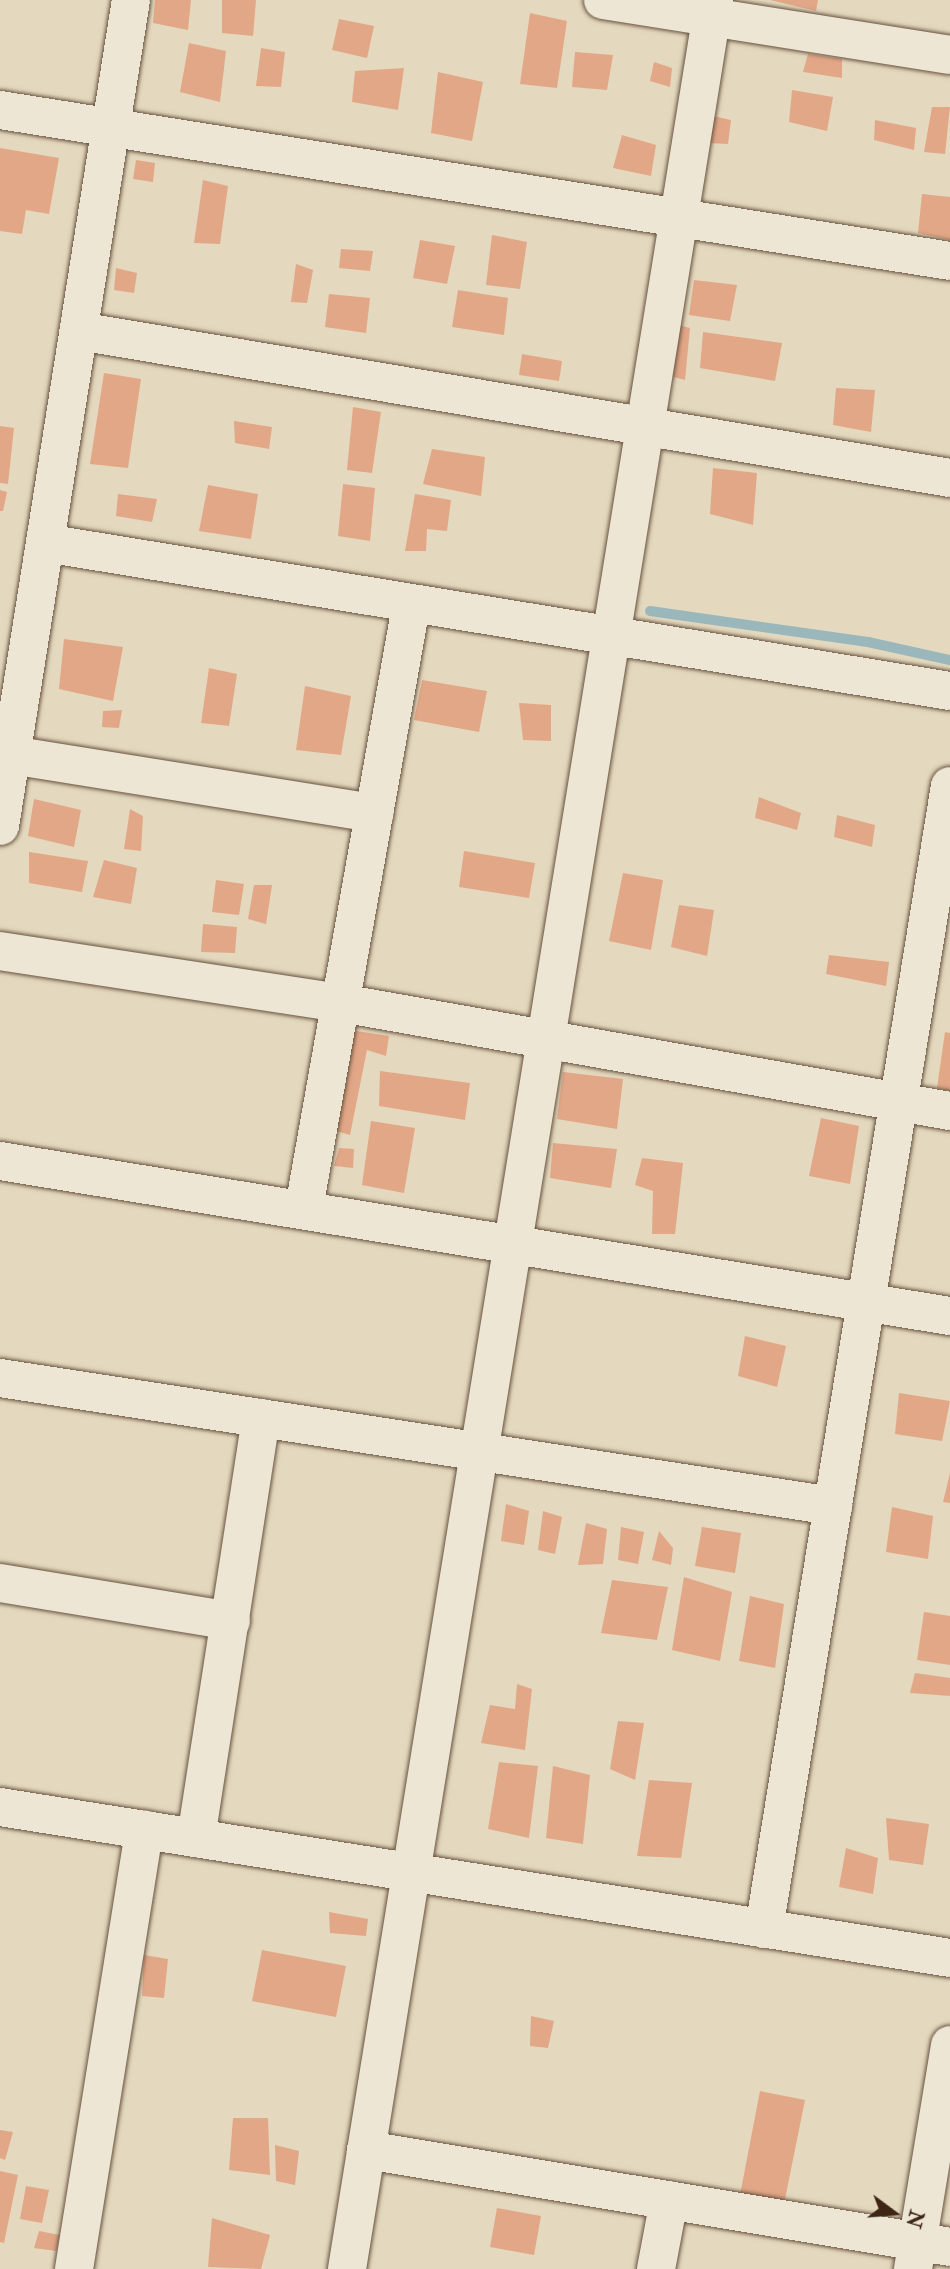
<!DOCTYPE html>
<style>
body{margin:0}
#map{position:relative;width:950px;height:2269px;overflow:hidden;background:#e4d9be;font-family:"IM FELL Double Pica",serif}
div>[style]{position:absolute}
.stream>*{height:10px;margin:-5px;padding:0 5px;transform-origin:5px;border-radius:5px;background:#9ab7bc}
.building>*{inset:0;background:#e2a787}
.roads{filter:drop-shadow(0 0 2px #68523f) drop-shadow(0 0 2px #68523f)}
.minor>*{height:38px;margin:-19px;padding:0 19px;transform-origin:19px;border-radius:19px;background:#ede6d5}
span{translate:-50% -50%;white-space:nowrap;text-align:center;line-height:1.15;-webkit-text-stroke:5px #ede6d5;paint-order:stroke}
.north{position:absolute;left:859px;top:2178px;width:70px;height:70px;-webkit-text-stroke:5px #ede6d5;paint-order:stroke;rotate:106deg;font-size:19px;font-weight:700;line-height:28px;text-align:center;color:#3e2515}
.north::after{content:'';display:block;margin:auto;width:24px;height:32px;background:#3e2515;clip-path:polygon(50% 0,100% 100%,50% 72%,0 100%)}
</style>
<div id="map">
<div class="stream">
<i style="left:650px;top:611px;width:220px;rotate:8.1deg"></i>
<i style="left:868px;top:642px;width:84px;rotate:12.4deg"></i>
</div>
<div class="building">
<i style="clip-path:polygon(155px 0,191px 0,188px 30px,153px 23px)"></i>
<i style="clip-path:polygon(222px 0,256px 0,253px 36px,222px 33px)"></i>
<i style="clip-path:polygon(770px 0,818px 0,816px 11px)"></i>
<i style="clip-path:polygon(530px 13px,567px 21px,557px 88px,520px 84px)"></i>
<i style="clip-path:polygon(339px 19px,374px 26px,367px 58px,332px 50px)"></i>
<i style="clip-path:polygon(189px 43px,226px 51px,220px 102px,180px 92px)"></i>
<i style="clip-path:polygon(261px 48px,285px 52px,281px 87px,256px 86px)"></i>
<i style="clip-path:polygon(575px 52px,613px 55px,607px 90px,572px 87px)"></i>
<i style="clip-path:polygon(808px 54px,842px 59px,842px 78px,803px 72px)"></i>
<i style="clip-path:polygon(654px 62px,672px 68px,670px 87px,650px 81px)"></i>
<i style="clip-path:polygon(404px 68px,398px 110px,352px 102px,355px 71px)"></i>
<i style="clip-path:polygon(438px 72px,483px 82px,472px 141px,431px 133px)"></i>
<i style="clip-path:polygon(792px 90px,833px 97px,827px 131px,789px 122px)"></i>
<i style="clip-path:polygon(932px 107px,950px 107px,945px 154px,924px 152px)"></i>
<i style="clip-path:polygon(713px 116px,731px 120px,728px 144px,708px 143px)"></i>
<i style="clip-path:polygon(875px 120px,916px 128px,914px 150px,874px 140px)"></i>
<i style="clip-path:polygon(622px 135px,656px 145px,651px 176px,613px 168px)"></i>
<i style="clip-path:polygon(0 148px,59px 158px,49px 214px,26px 210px,22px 234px,0 231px)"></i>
<i style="clip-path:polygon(136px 160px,155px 163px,153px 182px,133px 179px)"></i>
<i style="clip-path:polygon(203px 180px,228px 186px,220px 244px,194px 243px)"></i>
<i style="clip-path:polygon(922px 194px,950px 197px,950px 240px,918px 233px)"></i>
<i style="clip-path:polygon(492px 235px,527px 242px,520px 289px,486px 285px)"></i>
<i style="clip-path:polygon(420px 240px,455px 246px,447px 284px,413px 278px)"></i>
<i style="clip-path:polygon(341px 249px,373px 251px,370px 271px,339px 268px)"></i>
<i style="clip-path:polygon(296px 264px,313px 270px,307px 303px,291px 302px)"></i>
<i style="clip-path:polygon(116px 268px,137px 273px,134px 293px,114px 290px)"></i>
<i style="clip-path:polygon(694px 280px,737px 285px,730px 321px,689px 315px)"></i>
<i style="clip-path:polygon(458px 290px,508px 298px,504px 335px,452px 327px)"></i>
<i style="clip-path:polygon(329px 294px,370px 298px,366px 333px,325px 327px)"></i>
<i style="clip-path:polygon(674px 324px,690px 328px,685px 380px,670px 376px)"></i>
<i style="clip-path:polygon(703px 332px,782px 343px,775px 381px,700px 368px)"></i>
<i style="clip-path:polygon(522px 354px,562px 361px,559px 381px,519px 375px)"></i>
<i style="clip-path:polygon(104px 373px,141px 379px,128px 468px,90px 464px)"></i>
<i style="clip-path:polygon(836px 388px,875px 390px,871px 432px,833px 425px)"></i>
<i style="clip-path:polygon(353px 407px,381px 412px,372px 473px,347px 470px)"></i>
<i style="clip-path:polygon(234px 421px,272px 427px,269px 449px,235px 443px)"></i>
<i style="clip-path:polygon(0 426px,14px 428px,8px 484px,0 483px)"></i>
<i style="clip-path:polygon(432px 449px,485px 457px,481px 496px,423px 484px)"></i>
<i style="clip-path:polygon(713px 468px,757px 473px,753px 525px,710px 514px)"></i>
<i style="clip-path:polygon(343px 484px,375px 488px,370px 541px,338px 536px)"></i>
<i style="clip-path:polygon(208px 485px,258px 494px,251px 539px,199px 531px)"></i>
<i style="clip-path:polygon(0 490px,7px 492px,3px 511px,0 511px)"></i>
<i style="clip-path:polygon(118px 494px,157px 499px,152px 522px,116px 516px)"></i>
<i style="clip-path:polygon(415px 494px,451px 500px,447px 531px,427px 529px,426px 551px,405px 551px)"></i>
<i style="clip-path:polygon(64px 639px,123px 647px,113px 701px,59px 689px)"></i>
<i style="clip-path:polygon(209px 668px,237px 674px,229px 726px,201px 723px)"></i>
<i style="clip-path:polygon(422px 680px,487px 691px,479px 732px,414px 720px)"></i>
<i style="clip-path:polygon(305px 686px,351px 696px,341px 755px,296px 750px)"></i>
<i style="clip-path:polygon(519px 703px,551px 705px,551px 741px,523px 740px)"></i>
<i style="clip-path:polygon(122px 710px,119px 728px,102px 727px,103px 711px)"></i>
<i style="clip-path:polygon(759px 797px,801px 813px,797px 830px,755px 818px)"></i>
<i style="clip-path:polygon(34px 799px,81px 810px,74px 847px,28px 836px)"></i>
<i style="clip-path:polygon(130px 809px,143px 816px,141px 851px,124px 849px)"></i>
<i style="clip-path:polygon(837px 815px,875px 825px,872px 847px,834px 837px)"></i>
<i style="clip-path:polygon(464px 851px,535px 863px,529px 898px,459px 887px)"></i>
<i style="clip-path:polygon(29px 852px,88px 861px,82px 892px,29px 883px)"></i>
<i style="clip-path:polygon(104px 860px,137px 868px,131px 904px,93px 897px)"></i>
<i style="clip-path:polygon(623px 873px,663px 880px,651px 950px,609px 941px)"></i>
<i style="clip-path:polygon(216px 880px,244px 884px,239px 915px,212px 912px)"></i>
<i style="clip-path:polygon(254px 885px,272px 885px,266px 924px,248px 919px)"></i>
<i style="clip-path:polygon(679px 905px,714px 910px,707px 956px,671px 947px)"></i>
<i style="clip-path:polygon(203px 924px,237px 927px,235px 953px,201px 952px)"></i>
<i style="clip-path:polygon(829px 955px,889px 962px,886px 986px,826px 974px)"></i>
<i style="clip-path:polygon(350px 1030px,389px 1036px,386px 1056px,367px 1050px,350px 1135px,336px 1131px)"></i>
<i style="clip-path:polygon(945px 1032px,950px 1033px,950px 1091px,937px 1088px)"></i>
<i style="clip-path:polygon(380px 1071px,470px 1083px,465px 1120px,379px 1106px)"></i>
<i style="clip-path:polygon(563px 1072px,623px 1079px,617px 1129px,557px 1119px)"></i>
<i style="clip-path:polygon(821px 1118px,859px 1126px,850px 1184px,809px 1176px)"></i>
<i style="clip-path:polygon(371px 1121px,415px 1128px,404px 1193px,362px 1185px)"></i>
<i style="clip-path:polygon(553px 1143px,617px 1149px,611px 1188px,550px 1178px)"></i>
<i style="clip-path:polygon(339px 1148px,354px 1149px,353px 1168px,334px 1166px)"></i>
<i style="clip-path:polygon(642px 1158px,683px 1163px,675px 1234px,652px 1234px,653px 1191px,635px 1185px)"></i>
<i style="clip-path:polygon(745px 1336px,786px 1346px,777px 1387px,738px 1376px)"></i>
<i style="clip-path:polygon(899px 1393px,950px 1401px,942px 1441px,895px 1434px)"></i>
<i style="clip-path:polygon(950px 1473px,950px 1503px,943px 1502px)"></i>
<i style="clip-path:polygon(506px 1504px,529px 1511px,524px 1545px,501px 1541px)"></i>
<i style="clip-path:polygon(892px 1507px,933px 1516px,928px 1559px,886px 1552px)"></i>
<i style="clip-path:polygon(543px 1511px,562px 1517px,555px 1554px,538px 1550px)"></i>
<i style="clip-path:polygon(586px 1523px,607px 1529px,603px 1564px,578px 1565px)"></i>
<i style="clip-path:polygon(621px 1527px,644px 1532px,638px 1564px,618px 1560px)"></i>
<i style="clip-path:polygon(702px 1527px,741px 1533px,735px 1573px,695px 1566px)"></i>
<i style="clip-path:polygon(659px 1531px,673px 1548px,671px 1565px,652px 1560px)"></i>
<i style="clip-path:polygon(684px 1577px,732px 1592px,720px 1661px,672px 1650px)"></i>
<i style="clip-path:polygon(612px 1580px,668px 1587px,657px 1640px,601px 1633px)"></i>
<i style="clip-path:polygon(750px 1596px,784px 1604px,775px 1668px,739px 1661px)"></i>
<i style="clip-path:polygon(924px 1612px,950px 1616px,950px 1665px,917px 1660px)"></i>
<i style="clip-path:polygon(915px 1673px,950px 1678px,950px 1696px,910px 1693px)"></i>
<i style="clip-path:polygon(517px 1684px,532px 1689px,525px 1750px,481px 1743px,490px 1705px,515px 1709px)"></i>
<i style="clip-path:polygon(618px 1721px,644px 1723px,635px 1780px,610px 1769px)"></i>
<i style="clip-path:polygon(499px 1762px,538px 1766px,529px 1838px,488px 1829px)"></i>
<i style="clip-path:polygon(553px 1766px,590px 1775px,583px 1844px,546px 1838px)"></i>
<i style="clip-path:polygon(649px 1780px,692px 1783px,681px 1858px,637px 1856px)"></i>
<i style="clip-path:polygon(886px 1818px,929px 1824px,923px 1865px,889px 1860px)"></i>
<i style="clip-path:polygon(846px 1848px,878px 1858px,873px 1894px,839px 1887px)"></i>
<i style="clip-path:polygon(329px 1912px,368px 1919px,366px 1936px,330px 1933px)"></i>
<i style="clip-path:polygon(262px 1950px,346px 1966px,336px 2017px,252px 2001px)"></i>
<i style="clip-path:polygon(144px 1955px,168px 1959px,164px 1998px,142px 1996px)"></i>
<i style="clip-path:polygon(531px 2016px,554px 2021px,548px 2048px,530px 2046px)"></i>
<i style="clip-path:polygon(760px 2091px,805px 2100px,784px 2204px,740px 2195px)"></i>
<i style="clip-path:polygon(233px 2118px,268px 2118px,270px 2175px,229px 2170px)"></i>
<i style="clip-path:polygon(0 2130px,13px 2132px,5px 2160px,0 2158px)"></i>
<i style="clip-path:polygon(275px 2145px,299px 2151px,295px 2185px,276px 2181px)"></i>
<i style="clip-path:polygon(0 2171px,18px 2175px,4px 2243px,0 2242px)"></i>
<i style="clip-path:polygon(26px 2186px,49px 2190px,42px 2223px,20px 2219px)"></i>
<i style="clip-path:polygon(497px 2208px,541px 2216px,534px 2255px,490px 2247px)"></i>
<i style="clip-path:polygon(212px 2218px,270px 2235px,261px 2269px,208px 2267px)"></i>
<i style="clip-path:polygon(39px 2231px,60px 2235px,56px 2251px,34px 2248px)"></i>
</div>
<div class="roads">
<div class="minor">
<i style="left:603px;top:0;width:351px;rotate:9deg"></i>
<i style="left:0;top:110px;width:962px;rotate:9.03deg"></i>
<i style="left:79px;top:331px;width:883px;rotate:9.58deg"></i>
<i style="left:45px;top:543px;width:917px;rotate:9.29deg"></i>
<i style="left:11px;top:755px;width:368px;rotate:9.1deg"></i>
<i style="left:0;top:826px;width:836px;rotate:-80.99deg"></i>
<i style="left:0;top:951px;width:345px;rotate:8.7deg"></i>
<i style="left:341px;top:1003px;width:619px;rotate:10.06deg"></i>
<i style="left:0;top:1161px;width:963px;rotate:9.27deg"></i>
<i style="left:304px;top:1208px;width:611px;rotate:-79.92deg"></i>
<i style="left:0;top:1378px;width:843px;rotate:8.74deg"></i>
<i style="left:0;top:1583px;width:234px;rotate:9.3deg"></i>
<i style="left:0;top:1807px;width:962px;rotate:9.03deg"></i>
<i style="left:196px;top:1838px;width:425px;rotate:-81.2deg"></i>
<i style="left:764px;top:1929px;width:1158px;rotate:-80.76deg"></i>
<i style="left:366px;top:2150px;width:592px;rotate:9.43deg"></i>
<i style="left:74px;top:2269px;width:445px;rotate:-80.9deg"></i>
<i style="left:347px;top:2269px;width:2298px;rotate:-80.81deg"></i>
<i style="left:656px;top:2269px;width:70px;rotate:-79.3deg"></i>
<i style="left:913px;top:2269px;width:227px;rotate:-80.6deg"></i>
</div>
</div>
<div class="north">N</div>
</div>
